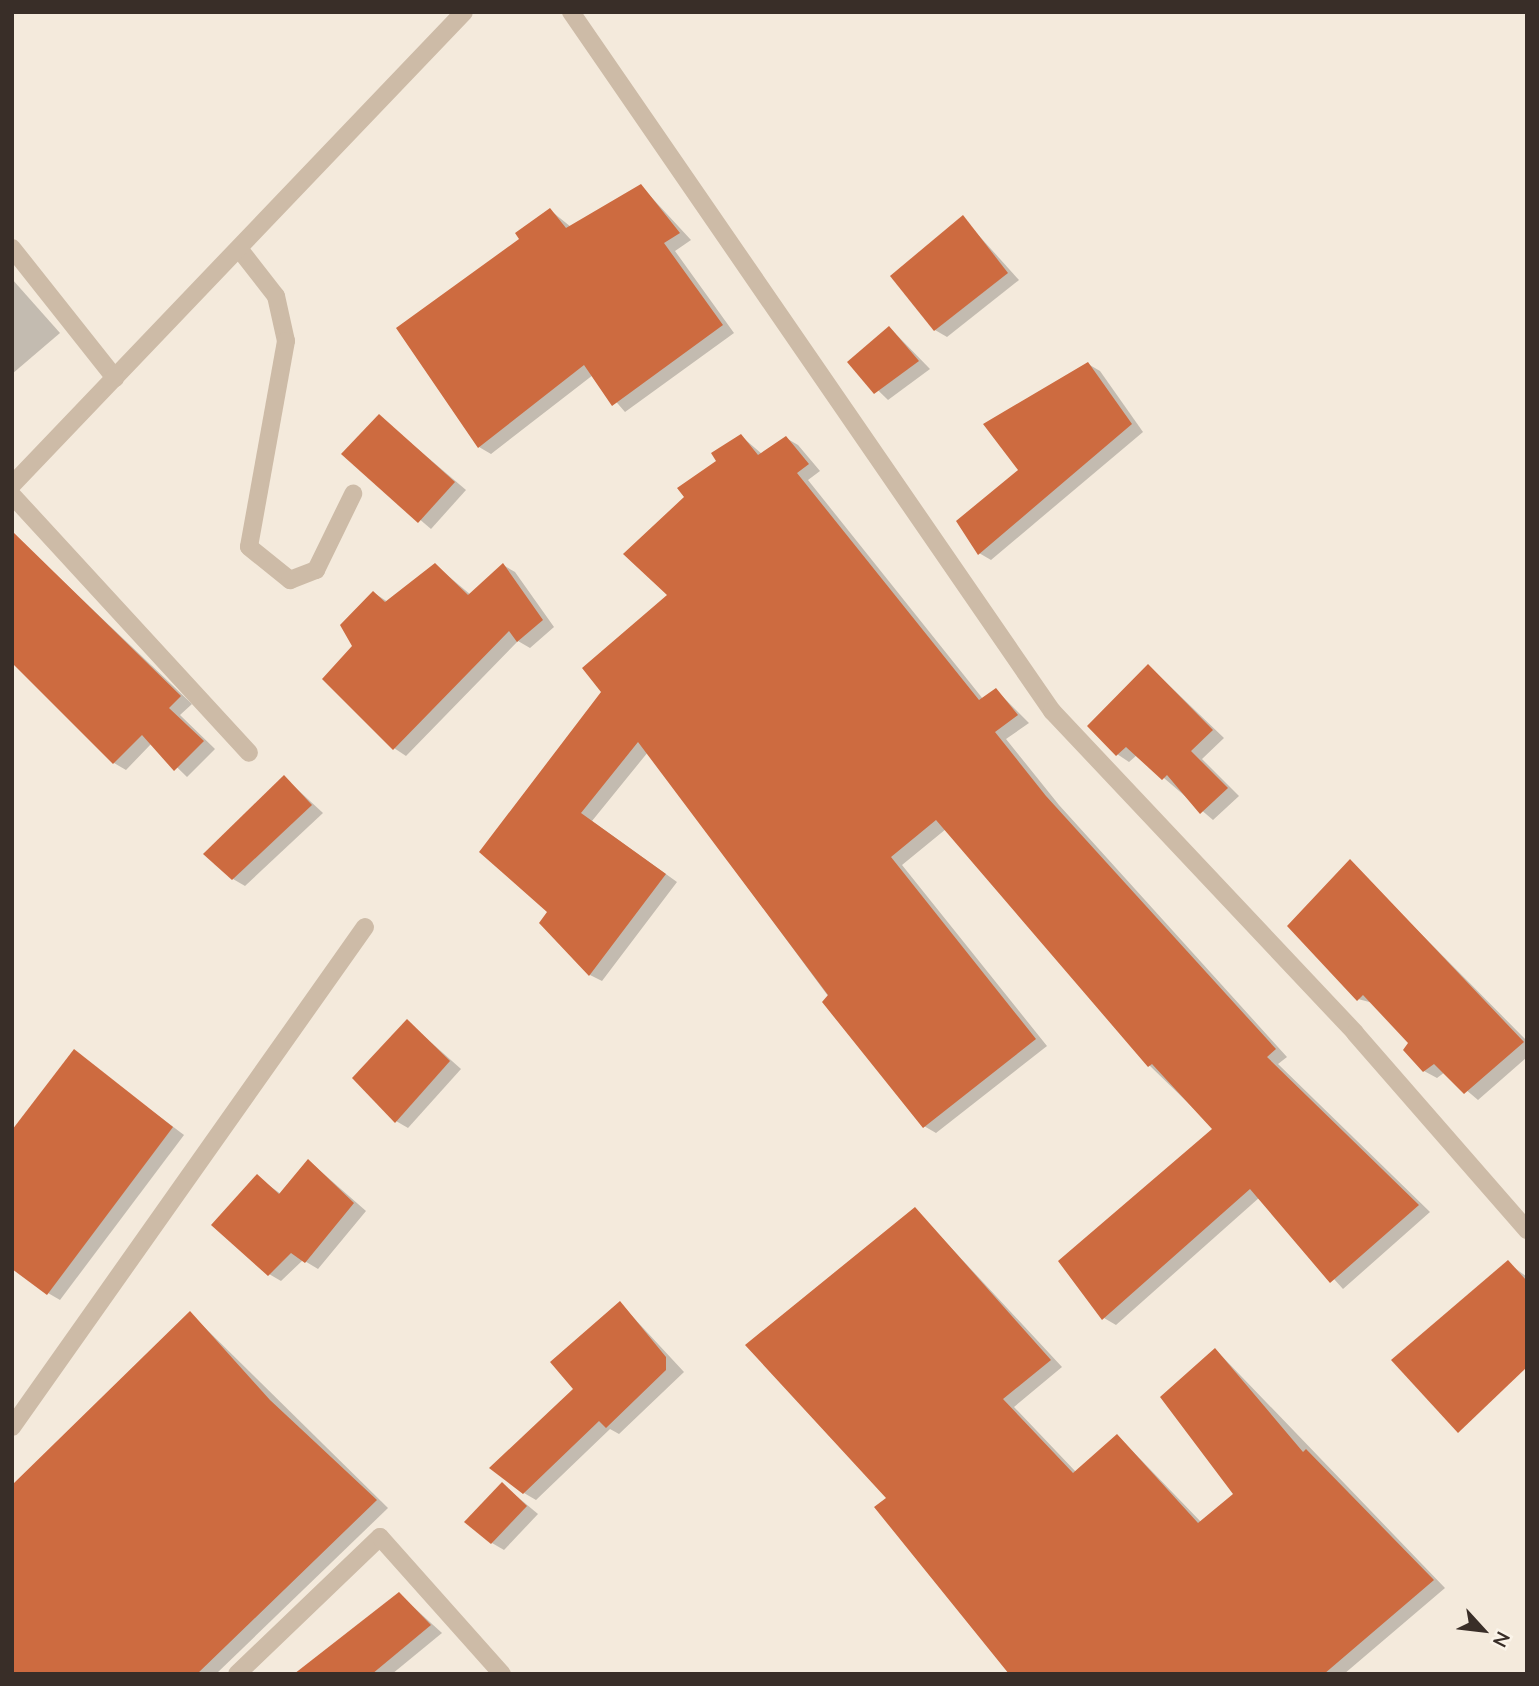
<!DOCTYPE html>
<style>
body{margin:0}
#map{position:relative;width:1539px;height:1686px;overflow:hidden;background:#f4eadc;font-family:Mulish,sans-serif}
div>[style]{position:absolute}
.shadow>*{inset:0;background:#0003}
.building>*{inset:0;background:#cd6b40}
.service>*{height:18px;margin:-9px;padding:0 9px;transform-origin:9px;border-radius:9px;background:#cdbba7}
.minor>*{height:18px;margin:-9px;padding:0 9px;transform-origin:9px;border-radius:9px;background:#cdbba7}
span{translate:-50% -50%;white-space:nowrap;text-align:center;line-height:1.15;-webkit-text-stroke:5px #fbf4e9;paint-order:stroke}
.frame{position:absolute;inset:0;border:14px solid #392e28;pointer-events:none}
.north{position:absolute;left:1448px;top:1595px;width:70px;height:70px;-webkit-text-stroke:5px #fbf4e9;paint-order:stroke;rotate:117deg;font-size:19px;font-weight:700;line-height:28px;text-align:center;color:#392e28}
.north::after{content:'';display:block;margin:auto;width:24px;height:32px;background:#392e28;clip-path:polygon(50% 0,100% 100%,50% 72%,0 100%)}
</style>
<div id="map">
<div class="shadow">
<i style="clip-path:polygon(641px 186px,691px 240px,675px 251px,734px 333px,625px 412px,593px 375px,491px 454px,479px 447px,521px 240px,550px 210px,571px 227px)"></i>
<i style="clip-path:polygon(963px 218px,1019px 280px,947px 337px,935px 330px)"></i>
<i style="clip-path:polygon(12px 279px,60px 333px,12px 374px)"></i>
<i style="clip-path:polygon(890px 328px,930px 369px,888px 400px,849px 362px)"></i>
<i style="clip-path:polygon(1088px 364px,1100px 371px,1143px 432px,991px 560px,979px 553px,1021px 470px)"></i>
<i style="clip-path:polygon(379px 416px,466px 490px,431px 529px,343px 454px)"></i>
<i style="clip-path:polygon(741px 436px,762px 454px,786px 438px,798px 445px,820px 471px,808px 480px,983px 699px,996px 690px,1029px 723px,1006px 739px,1059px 805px,1287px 1057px,1278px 1064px,1430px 1212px,1343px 1289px,1260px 1197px,1116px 1325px,1104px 1318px,1215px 1129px,1149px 1065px,946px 829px,902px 865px,1047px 1046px,936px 1133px,924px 1126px,648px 752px,592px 821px,677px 882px,602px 981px,590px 975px,550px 911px,603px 692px,670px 595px,686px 497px)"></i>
<i style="clip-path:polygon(29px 549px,192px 704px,180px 715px,215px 749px,187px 777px,152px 743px,126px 770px,114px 763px,12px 661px)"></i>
<i style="clip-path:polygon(435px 565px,471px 595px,503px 565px,515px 572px,554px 627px,530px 648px,518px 641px,406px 756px,394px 748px,354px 646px,374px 593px,388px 602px)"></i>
<i style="clip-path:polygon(1149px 666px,1224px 738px,1202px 759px,1239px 796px,1213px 820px,1137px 755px,1129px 762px,1117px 754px)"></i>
<i style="clip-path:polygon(284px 777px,323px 813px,245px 886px,233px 879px)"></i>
<i style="clip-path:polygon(1350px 862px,1527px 1041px,1527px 1057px,1478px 1100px,1445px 1072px,1437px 1078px,1424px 1071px,1411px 1043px,1373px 1003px,1358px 999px)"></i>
<i style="clip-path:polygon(407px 1021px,461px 1069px,408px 1128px,396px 1121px)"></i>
<i style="clip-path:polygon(74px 1052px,184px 1135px,60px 1300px,48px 1293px)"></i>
<i style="clip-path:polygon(309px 1161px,366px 1211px,318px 1269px,303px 1260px,281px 1281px,269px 1274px,257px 1177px,281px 1194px)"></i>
<i style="clip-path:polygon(915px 1209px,1062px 1367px,1014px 1407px,1076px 1472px,1118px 1436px,1201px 1522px,1235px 1495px,1216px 1350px,1445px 1588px,1344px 1674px,1011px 1674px,888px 1498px)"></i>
<i style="clip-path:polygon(1508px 1263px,1527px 1277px,1527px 1328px)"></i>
<i style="clip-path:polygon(620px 1303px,684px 1372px,619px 1434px,610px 1429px,536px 1500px,524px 1493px)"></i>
<i style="clip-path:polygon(190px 1313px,388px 1508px,216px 1674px,12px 1674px)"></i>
<i style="clip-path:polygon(502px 1484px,538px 1514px,504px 1550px,492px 1543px)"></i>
<i style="clip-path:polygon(399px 1594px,442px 1633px,392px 1674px,297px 1674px)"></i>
</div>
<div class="building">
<i style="clip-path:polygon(641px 184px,680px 233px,664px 243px,723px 325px,612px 406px,584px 365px,478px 448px,396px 328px,519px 239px,515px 233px,550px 208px,566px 228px)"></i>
<i style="clip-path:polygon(963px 215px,1008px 273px,934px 331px,890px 276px)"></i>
<i style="clip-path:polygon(889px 326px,919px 361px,874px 394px,847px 362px)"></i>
<i style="clip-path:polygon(1088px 362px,1132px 424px,978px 555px,956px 521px,1018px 470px,983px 424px)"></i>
<i style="clip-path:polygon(379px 414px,455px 482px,418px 523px,341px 454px)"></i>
<i style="clip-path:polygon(741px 434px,758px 455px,786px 436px,809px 464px,797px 473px,979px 700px,996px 688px,1018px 715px,995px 732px,1046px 796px,1276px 1049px,1267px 1057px,1419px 1205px,1330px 1283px,1250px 1189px,1102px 1320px,1058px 1261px,1212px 1129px,1152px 1064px,1148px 1067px,936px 820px,891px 857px,1036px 1039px,923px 1128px,822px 1002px,828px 995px,638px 742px,581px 813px,666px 874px,589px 976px,539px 923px,547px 912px,479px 852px,601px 692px,582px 668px,667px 595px,623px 554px,684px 497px,677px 488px,716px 461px,711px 453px)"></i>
<i style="clip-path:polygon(12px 531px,181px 696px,169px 708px,204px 741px,174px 771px,142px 735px,113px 764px,12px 663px)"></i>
<i style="clip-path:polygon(435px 563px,468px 595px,503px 563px,543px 620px,517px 642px,509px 631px,393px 750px,322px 679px,352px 646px,340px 625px,373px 591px,385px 602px)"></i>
<i style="clip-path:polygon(1148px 664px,1213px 730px,1191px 751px,1228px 788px,1200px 814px,1167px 775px,1162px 780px,1126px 747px,1116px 756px,1087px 726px)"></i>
<i style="clip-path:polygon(284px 775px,312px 805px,232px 880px,203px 854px)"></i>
<i style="clip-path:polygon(1350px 859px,1524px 1042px,1464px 1094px,1434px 1064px,1423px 1072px,1403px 1050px,1408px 1043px,1363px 995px,1357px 1001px,1287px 926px)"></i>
<i style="clip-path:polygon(407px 1019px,450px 1061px,395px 1123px,352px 1078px)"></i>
<i style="clip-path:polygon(74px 1049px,173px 1127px,47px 1295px,12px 1269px,12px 1130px)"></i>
<i style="clip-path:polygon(308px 1159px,354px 1203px,305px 1263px,291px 1253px,268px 1276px,211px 1225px,257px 1174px,279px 1194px)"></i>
<i style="clip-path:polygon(915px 1207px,1051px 1360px,1003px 1399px,1073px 1473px,1117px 1434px,1198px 1523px,1233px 1494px,1160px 1397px,1215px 1348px,1303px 1452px,1306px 1449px,1434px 1580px,1324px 1674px,1009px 1674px,874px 1507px,886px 1498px,745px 1345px)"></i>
<i style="clip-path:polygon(1508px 1260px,1527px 1281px,1527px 1367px,1458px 1433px,1391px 1360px)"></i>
<i style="clip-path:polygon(620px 1301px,666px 1357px,666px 1370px,606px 1428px,599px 1421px,523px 1494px,489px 1468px,573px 1389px,550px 1362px)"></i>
<i style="clip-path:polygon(190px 1311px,270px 1400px,377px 1500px,197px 1674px,12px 1674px,12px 1485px)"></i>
<i style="clip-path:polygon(502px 1482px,527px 1506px,491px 1544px,464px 1522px)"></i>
<i style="clip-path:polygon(399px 1592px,431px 1625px,372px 1674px,294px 1674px)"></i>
</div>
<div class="service">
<i style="left:240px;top:250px;width:58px;rotate:52deg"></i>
<i style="left:276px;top:296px;width:46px;rotate:77.5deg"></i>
<i style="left:286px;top:341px;width:209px;rotate:100.2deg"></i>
<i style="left:249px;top:547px;width:53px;rotate:38.8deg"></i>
<i style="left:290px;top:580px;width:28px;rotate:-21deg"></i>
<i style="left:316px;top:570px;width:85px;rotate:-64deg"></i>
<i style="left:12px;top:495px;width:350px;rotate:47.4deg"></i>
</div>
<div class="minor">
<i style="left:571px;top:12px;width:849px;rotate:55.47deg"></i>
<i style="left:1052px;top:711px;width:442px;rotate:46.7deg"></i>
<i style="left:1355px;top:1033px;width:262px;rotate:48.9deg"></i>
<i style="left:12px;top:248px;width:166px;rotate:51.6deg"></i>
<i style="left:12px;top:485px;width:654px;rotate:-46.3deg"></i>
<i style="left:12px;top:1427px;width:612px;rotate:-54.78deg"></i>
<i style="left:237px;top:1674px;width:198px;rotate:-43.8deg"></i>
<i style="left:380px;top:1537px;width:183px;rotate:48.3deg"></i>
</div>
<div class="frame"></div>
<div class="north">N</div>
</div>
